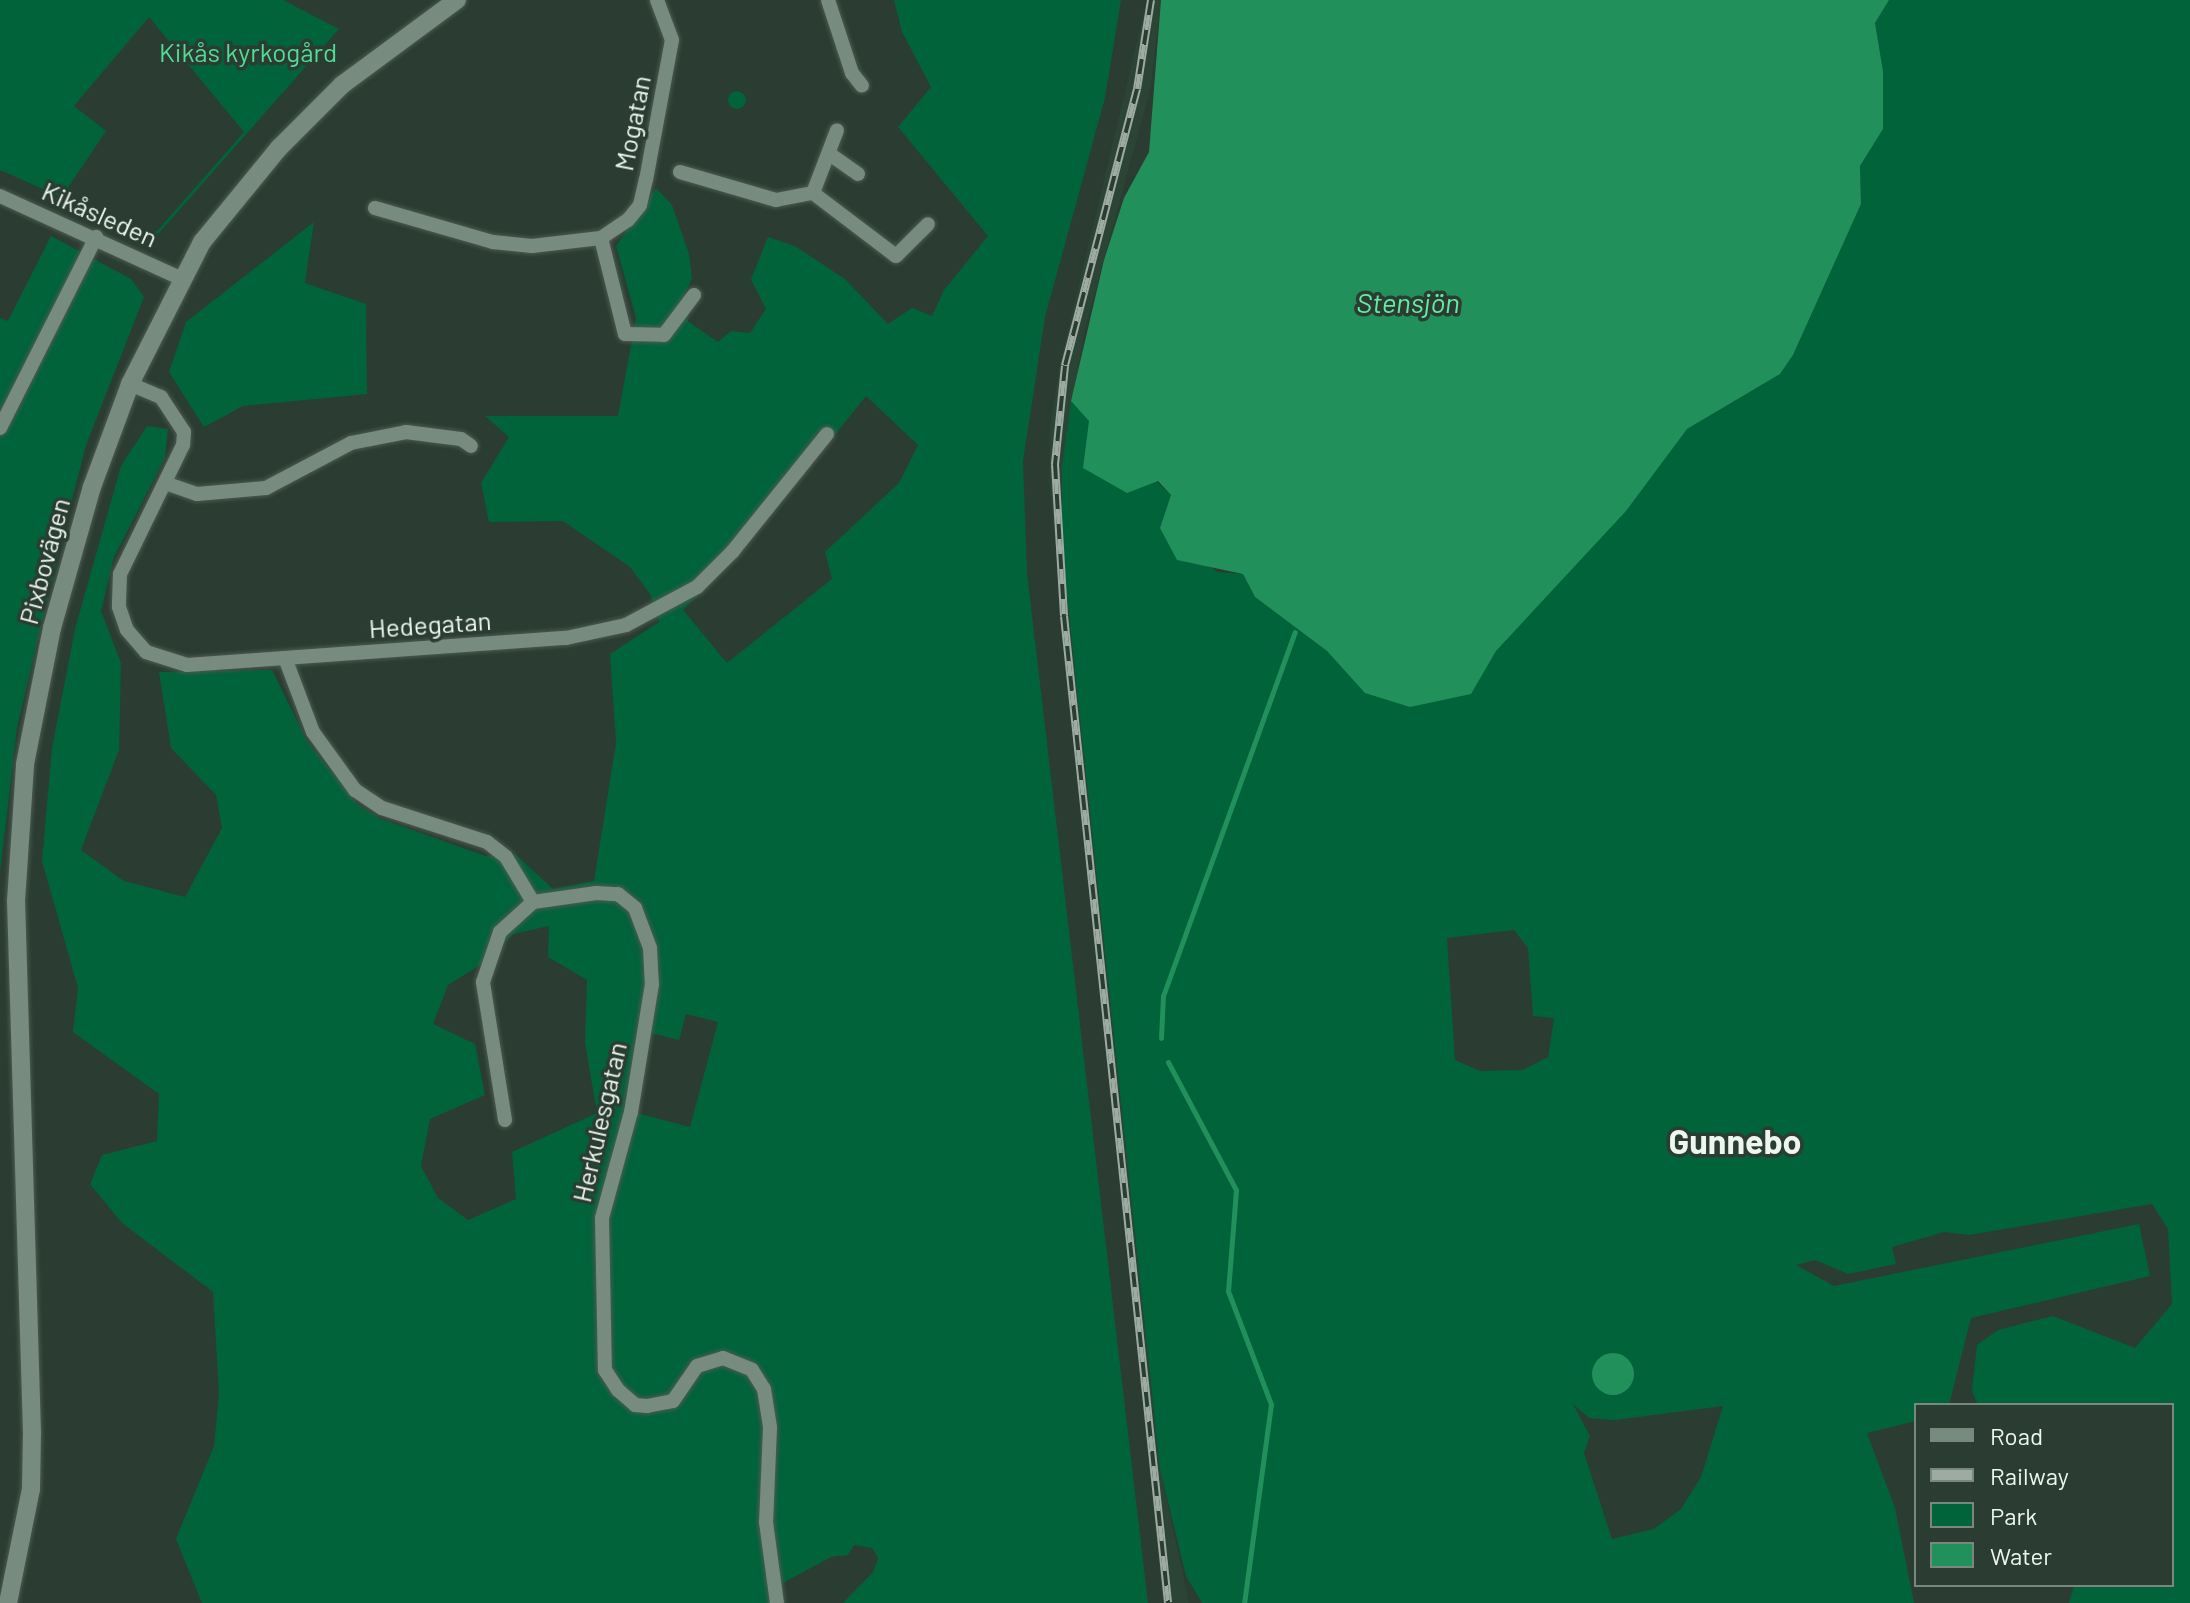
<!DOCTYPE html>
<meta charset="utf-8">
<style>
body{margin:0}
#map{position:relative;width:2190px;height:1603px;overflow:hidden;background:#2b3c32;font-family:Barlow,sans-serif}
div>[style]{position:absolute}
.built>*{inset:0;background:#2c4435}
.green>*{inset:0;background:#00633a}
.round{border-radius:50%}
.water>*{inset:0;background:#21905b}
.stream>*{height:5px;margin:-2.5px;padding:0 2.5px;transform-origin:2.5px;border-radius:2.5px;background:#21905b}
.roads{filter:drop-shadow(0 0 2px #4c5a52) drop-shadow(0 0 2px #4c5a52)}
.street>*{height:14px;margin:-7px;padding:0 7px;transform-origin:7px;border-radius:7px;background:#788b7f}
.secondary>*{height:18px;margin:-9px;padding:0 9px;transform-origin:9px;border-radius:9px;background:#788b7f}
.rail>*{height:8px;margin-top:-4px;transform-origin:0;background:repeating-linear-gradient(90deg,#2b3c32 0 15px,#9eaba3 0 30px);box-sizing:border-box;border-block:2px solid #9eaba3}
span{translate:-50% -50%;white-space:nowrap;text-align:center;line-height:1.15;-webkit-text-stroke:7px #2b3c32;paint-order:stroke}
.park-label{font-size:26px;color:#53dc95}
.street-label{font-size:26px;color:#edf7f0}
.water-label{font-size:28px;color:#64eba3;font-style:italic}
.district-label{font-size:34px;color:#edf7f0;font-weight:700}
.legend{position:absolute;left:1914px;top:1403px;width:260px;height:184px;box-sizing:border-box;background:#2b3c32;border:2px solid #79877e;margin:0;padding:10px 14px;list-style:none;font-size:24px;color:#edf7f0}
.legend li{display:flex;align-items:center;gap:16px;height:40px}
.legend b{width:40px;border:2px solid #79877e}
</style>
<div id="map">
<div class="built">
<i style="clip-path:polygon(1147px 0,1161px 0,1150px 91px,1085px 328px,1062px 465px,1062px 549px,1160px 1469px,1189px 1603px,1163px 1603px,1049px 481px,1050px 427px,1060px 364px)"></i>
</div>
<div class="green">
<i style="clip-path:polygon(evenodd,0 0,283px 0,339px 29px,159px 233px,144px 234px,0 170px,0 0,149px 17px,244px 132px,157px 231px,145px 232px,63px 195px,106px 131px,74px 106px,149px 17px)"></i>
<i style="clip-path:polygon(evenodd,894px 0,1121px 0,1105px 98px,1045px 317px,1023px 461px,1027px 573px,1148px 1603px,843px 1603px,873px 1572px,878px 1558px,872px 1548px,854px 1545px,848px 1555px,831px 1557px,781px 1584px,785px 1603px,202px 1603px,176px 1539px,214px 1446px,219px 1394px,213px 1292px,122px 1223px,90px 1184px,102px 1155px,157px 1141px,159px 1094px,73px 1032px,78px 988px,42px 861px,52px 748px,75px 629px,121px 466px,147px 426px,168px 429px,165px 458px,114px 557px,101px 611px,121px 663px,119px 750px,81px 850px,124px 881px,185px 897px,222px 828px,216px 795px,171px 748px,159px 672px,272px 670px,307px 741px,357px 804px,381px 819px,486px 856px,515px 854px,553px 889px,594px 881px,616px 743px,610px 654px,659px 622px,650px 594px,630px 567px,563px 521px,489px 522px,481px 483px,509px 437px,485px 416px,618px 416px,636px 318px,616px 246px,656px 188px,672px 205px,689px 254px,692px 279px,679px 306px,689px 322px,718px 342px,731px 331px,750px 333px,766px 309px,751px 279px,768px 237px,795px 246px,845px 279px,888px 324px,912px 308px,932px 316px,944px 290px,988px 236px,898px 127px,931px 87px,902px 32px,894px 0,866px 396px,918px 445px,899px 483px,825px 552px,832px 579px,727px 663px,683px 610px,737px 557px,866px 396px,894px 0,549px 926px,548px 957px,587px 980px,585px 1043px,597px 1113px,512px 1152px,516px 1199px,468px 1220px,438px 1198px,421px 1166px,430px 1119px,485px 1095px,475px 1044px,433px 1024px,448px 985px,485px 962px,513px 934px,549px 926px,894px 0,686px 1014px,718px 1022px,690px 1127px,633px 1112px,651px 1033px,679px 1040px,686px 1014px)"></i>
<i style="clip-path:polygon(evenodd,1889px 0,2190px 0,2190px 1603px,2069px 1603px,2074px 1585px,2172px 1585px,2172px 1405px,1978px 1405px,1972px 1391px,1977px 1345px,1998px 1330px,2053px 1316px,2135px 1348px,2172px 1304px,2168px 1229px,2152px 1204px,1969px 1235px,1944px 1232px,1892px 1247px,1896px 1264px,1848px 1274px,1815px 1260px,1796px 1265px,1834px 1286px,2139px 1224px,2150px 1276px,1971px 1318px,1949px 1405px,1916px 1405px,1916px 1421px,1867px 1433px,1895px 1508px,1914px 1603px,1202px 1603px,1186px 1576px,1160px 1469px,1062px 549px,1062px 465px,1071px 401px,1171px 495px,1160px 528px,1217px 572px,1243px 574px,1255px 597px,1327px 651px,1366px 693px,1470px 694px,1496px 651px,1687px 429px,1780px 374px,1793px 355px,1861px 204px,1860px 166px,1883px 129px,1883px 71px,1875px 23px,1889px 0,1514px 930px,1528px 948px,1533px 1016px,1554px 1018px,1548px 1057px,1523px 1070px,1480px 1071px,1455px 1060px,1447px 938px,1514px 930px,1889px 0,1573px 1404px,1589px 1418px,1615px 1420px,1723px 1406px,1701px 1477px,1681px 1509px,1654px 1529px,1612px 1539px,1584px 1453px,1590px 1436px,1573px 1404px)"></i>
<i class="round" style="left:728px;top:91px;width:18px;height:18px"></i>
<i style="clip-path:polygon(314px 222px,305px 283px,366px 304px,367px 394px,243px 406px,204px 427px,169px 372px,186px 322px)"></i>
<i style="clip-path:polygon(51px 236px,131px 279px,144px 297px,86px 445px,55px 567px,17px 728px,0 872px,0 318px,8px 321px)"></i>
</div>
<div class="water">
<i style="clip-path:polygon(1161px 0,1889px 0,1875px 23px,1883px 71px,1883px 129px,1860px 166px,1861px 204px,1793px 355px,1780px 374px,1687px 429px,1626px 511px,1496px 651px,1471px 694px,1410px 707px,1365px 693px,1327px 651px,1255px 597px,1243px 574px,1177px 560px,1160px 528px,1171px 495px,1158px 481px,1127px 493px,1083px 468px,1089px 421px,1071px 401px,1104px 260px,1124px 198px,1149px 152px)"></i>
<i class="round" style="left:1592px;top:1353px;width:42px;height:42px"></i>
</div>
<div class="stream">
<i style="left:1161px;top:1038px;width:42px;rotate:-87.3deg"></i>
<i style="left:1163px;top:996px;width:387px;rotate:-70.1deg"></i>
<i style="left:1168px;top:1062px;width:145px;rotate:62deg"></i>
<i style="left:1236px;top:1190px;width:101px;rotate:94.5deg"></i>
<i style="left:1228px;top:1291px;width:121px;rotate:69.2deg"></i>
<i style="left:1271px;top:1404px;width:201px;rotate:97.7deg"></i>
</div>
<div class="roads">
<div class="street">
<i style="left:828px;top:0;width:77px;rotate:71.8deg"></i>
<i style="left:852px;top:73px;width:16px;rotate:52deg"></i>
<i style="left:831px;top:155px;width:33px;rotate:35deg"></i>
<i style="left:680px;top:172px;width:100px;rotate:16.3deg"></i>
<i style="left:776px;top:200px;width:38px;rotate:-11deg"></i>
<i style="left:813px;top:193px;width:104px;rotate:37.2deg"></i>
<i style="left:896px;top:256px;width:45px;rotate:-45deg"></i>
<i style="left:813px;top:193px;width:67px;rotate:-69.1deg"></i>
<i style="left:0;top:196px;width:198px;rotate:24.5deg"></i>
<i style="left:375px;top:208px;width:123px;rotate:16.1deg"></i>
<i style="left:493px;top:242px;width:39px;rotate:6deg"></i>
<i style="left:532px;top:246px;width:69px;rotate:-6.6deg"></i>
<i style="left:601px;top:238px;width:32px;rotate:-34deg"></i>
<i style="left:628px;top:220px;width:19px;rotate:-51deg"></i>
<i style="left:640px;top:205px;width:26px;rotate:-77deg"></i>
<i style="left:646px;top:180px;width:142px;rotate:-79.5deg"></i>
<i style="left:672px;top:40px;width:43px;rotate:-110.6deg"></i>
<i style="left:601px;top:238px;width:99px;rotate:76deg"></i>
<i style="left:625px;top:334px;width:39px;rotate:1deg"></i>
<i style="left:664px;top:335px;width:50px;rotate:-53.1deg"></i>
<i style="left:130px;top:384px;width:34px;rotate:23deg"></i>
<i style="left:161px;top:397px;width:42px;rotate:56.7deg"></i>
<i style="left:184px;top:432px;width:13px;rotate:94deg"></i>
<i style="left:183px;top:445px;width:144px;rotate:116deg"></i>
<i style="left:120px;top:574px;width:33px;rotate:92deg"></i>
<i style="left:119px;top:607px;width:24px;rotate:71deg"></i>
<i style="left:127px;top:630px;width:29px;rotate:49deg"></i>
<i style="left:146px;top:652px;width:43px;rotate:17.6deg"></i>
<i style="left:187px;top:665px;width:380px;rotate:-4.1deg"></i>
<i style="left:566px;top:638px;width:61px;rotate:-12.2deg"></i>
<i style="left:626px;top:625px;width:81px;rotate:-28.2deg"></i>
<i style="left:697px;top:587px;width:51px;rotate:-45deg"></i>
<i style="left:733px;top:551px;width:150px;rotate:-51.2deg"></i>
<i style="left:0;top:428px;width:214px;rotate:-63.3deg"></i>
<i style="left:165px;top:483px;width:34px;rotate:19deg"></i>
<i style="left:197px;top:494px;width:69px;rotate:-5deg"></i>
<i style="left:266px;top:488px;width:96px;rotate:-27.9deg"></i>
<i style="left:351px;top:443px;width:56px;rotate:-11.3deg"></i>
<i style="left:406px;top:432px;width:55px;rotate:7.3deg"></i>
<i style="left:461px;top:439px;width:12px;rotate:35deg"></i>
<i style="left:285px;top:658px;width:79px;rotate:69.3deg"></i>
<i style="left:313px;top:732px;width:72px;rotate:54.1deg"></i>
<i style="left:355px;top:790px;width:32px;rotate:34deg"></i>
<i style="left:382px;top:808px;width:110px;rotate:17.9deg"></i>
<i style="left:487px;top:842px;width:24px;rotate:38deg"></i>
<i style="left:506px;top:857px;width:52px;rotate:59deg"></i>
<i style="left:533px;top:902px;width:64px;rotate:-8.1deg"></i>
<i style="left:596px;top:893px;width:22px;rotate:3deg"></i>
<i style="left:618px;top:894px;width:22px;rotate:39deg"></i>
<i style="left:635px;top:908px;width:43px;rotate:69.4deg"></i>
<i style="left:650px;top:948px;width:36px;rotate:87deg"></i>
<i style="left:652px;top:984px;width:130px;rotate:99.3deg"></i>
<i style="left:631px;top:1112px;width:110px;rotate:105.3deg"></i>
<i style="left:602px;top:1218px;width:152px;rotate:88.9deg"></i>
<i style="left:605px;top:1370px;width:24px;rotate:57deg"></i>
<i style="left:618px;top:1390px;width:23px;rotate:41deg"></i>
<i style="left:635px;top:1405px;width:12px;rotate:5deg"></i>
<i style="left:647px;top:1406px;width:26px;rotate:-11deg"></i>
<i style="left:673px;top:1401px;width:42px;rotate:-55.6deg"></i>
<i style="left:697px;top:1366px;width:27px;rotate:-17deg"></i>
<i style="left:723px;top:1358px;width:31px;rotate:22deg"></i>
<i style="left:752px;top:1370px;width:22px;rotate:58deg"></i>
<i style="left:764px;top:1389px;width:39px;rotate:81deg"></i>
<i style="left:770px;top:1428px;width:94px;rotate:92.4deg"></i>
<i style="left:766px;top:1522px;width:82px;rotate:82.3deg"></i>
<i style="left:505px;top:1120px;width:140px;rotate:-99.1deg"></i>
<i style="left:483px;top:982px;width:53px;rotate:-71.2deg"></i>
<i style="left:500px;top:932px;width:45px;rotate:-42.3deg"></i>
</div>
<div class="secondary">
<i style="left:8px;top:1603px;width:116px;rotate:-78.6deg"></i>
<i style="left:31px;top:1489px;width:56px;rotate:-89deg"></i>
<i style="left:32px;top:1433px;width:532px;rotate:-91.72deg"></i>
<i style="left:16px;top:901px;width:137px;rotate:-86.2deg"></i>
<i style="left:25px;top:764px;width:139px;rotate:-78.8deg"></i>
<i style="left:52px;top:628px;width:147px;rotate:-74.2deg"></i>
<i style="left:92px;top:487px;width:110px;rotate:-69.7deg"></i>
<i style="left:130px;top:384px;width:159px;rotate:-63.1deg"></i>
<i style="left:202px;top:242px;width:122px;rotate:-50.7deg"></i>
<i style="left:279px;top:148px;width:89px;rotate:-45deg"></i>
<i style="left:342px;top:85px;width:143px;rotate:-36.5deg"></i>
</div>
</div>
<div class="rail">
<i style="left:1151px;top:0;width:90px;rotate:98.9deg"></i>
<i style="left:1137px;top:89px;width:286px;rotate:104.6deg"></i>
<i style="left:1065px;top:366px;width:99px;rotate:95.8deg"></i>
<i style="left:1055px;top:464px;width:152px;rotate:86.6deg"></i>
<i style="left:1064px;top:616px;width:992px;rotate:83.98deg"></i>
</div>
<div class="park-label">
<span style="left:248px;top:52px">Kikås kyrkogård</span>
</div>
<div class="street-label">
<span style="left:632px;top:123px;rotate:-79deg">Mogatan</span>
<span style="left:100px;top:214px;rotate:24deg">Kikåsleden</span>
<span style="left:44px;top:561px;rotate:-75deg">Pixbovägen</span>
<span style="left:430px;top:624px;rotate:-4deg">Hedegatan</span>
<span style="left:599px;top:1122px;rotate:-77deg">Herkulesgatan</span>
</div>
<div class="water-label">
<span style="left:1408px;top:302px">Stensjön</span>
</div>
<div class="district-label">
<span style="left:1735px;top:1141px">Gunnebo</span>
</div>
<ul class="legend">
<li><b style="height:10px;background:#788b7f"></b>Road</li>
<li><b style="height:10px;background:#9eaba3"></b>Railway</li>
<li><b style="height:22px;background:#00633a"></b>Park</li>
<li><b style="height:22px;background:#21905b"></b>Water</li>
</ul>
</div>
